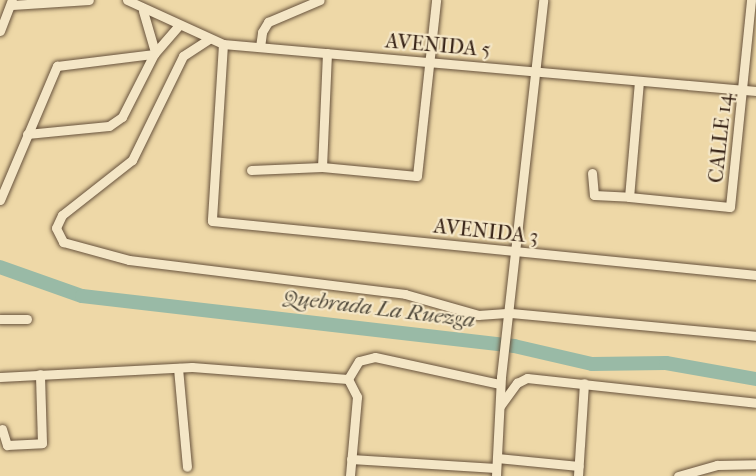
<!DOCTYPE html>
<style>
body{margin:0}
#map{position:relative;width:756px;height:476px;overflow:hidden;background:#eed8a7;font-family:"IM FELL French Canon",serif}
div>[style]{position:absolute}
.river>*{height:14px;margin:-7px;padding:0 7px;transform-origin:7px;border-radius:7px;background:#99baa6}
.roads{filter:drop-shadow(0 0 2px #67523c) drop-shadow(0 0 2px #67523c)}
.minor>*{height:9px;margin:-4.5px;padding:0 4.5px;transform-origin:4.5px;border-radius:4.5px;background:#f4e6c6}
span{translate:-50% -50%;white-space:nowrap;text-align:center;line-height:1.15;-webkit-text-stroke:4.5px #f4e6c6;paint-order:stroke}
.street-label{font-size:21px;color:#3a2619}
.water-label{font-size:22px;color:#524b3c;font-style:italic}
</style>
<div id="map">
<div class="river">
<i style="left:0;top:267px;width:87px;rotate:19.5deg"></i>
<i style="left:82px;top:296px;width:435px;rotate:6.6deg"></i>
<i style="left:514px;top:346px;width:80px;rotate:13deg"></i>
<i style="left:592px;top:364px;width:74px;rotate:-0.8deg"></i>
<i style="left:666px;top:363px;width:91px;rotate:10.1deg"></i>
</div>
<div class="roads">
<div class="minor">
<i style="left:127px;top:0;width:106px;rotate:24.6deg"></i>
<i style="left:223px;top:44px;width:535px;rotate:5.04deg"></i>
<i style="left:12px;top:5px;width:77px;rotate:-3.7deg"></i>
<i style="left:143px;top:11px;width:43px;rotate:73.7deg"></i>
<i style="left:0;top:31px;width:33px;rotate:-69deg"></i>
<i style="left:209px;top:39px;width:31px;rotate:147deg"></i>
<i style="left:183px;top:56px;width:116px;rotate:116.1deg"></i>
<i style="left:132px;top:160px;width:89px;rotate:141.8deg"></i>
<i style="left:62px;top:215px;width:14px;rotate:115deg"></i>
<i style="left:56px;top:228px;width:16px;rotate:63deg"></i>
<i style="left:63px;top:242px;width:68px;rotate:15.3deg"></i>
<i style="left:129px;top:260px;width:278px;rotate:7deg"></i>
<i style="left:405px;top:294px;width:76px;rotate:16deg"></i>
<i style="left:478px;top:315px;width:32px;rotate:-4deg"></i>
<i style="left:510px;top:313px;width:247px;rotate:5.3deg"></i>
<i style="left:223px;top:44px;width:177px;rotate:93.6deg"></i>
<i style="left:212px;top:221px;width:547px;rotate:5.67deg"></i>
<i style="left:260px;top:47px;width:15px;rotate:-82deg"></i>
<i style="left:262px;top:32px;width:12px;rotate:-59deg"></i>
<i style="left:268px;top:22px;width:56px;rotate:-22.9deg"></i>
<i style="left:327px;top:53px;width:114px;rotate:92.5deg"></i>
<i style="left:322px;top:167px;width:95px;rotate:5.4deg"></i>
<i style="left:417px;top:176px;width:177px;rotate:-83.8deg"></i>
<i style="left:639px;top:81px;width:116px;rotate:94.9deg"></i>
<i style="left:629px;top:197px;width:101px;rotate:5.7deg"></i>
<i style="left:730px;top:207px;width:208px;rotate:-84.2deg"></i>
<i style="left:27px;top:134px;width:82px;rotate:-5.6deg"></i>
<i style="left:109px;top:126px;width:16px;rotate:-35deg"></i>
<i style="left:122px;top:117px;width:71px;rotate:-63.1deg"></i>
<i style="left:154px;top:54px;width:37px;rotate:-49deg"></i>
<i style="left:251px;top:170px;width:71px;rotate:-2.4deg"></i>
<i style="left:592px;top:173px;width:22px;rotate:85deg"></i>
<i style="left:594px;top:195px;width:35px;rotate:3deg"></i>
<i style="left:0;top:200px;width:146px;rotate:-67deg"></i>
<i style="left:57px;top:66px;width:98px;rotate:-7.1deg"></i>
<i style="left:0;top:319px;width:27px"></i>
<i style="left:178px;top:368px;width:99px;rotate:84.8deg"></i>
<i style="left:0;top:377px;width:192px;rotate:-3deg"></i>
<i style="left:192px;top:367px;width:156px;rotate:4.4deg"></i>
<i style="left:348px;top:379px;width:21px;rotate:-59deg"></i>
<i style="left:359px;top:361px;width:16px;rotate:-14deg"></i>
<i style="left:375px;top:357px;width:128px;rotate:12.2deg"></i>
<i style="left:348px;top:379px;width:20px;rotate:63deg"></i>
<i style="left:357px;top:397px;width:79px;rotate:95.1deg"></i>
<i style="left:500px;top:406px;width:29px;rotate:-54deg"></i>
<i style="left:517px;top:383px;width:11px;rotate:-27deg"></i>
<i style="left:527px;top:378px;width:230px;rotate:6.2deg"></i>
<i style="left:2px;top:429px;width:17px;rotate:73deg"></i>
<i style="left:7px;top:445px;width:35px;rotate:-3deg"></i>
<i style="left:42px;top:443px;width:69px;rotate:-91.7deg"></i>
<i style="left:497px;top:458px;width:82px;rotate:5.6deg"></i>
<i style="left:351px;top:459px;width:145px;rotate:3.6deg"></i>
<i style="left:496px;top:476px;width:99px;rotate:-87.1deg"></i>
<i style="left:501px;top:377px;width:379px;rotate:-83.6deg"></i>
<i style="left:578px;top:476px;width:93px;rotate:-86.3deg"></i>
<i style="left:678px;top:476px;width:41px;rotate:-15.8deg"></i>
<i style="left:717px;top:465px;width:39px;rotate:-1deg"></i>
</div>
</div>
<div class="street-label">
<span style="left:438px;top:45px;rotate:5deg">AVENIDA 5</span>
<span style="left:720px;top:138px;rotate:-84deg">CALLE 14</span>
<span style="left:486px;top:231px;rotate:6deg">AVENIDA 3</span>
</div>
<div class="water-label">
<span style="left:379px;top:309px;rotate:7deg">Quebrada La Ruezga</span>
</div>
</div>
